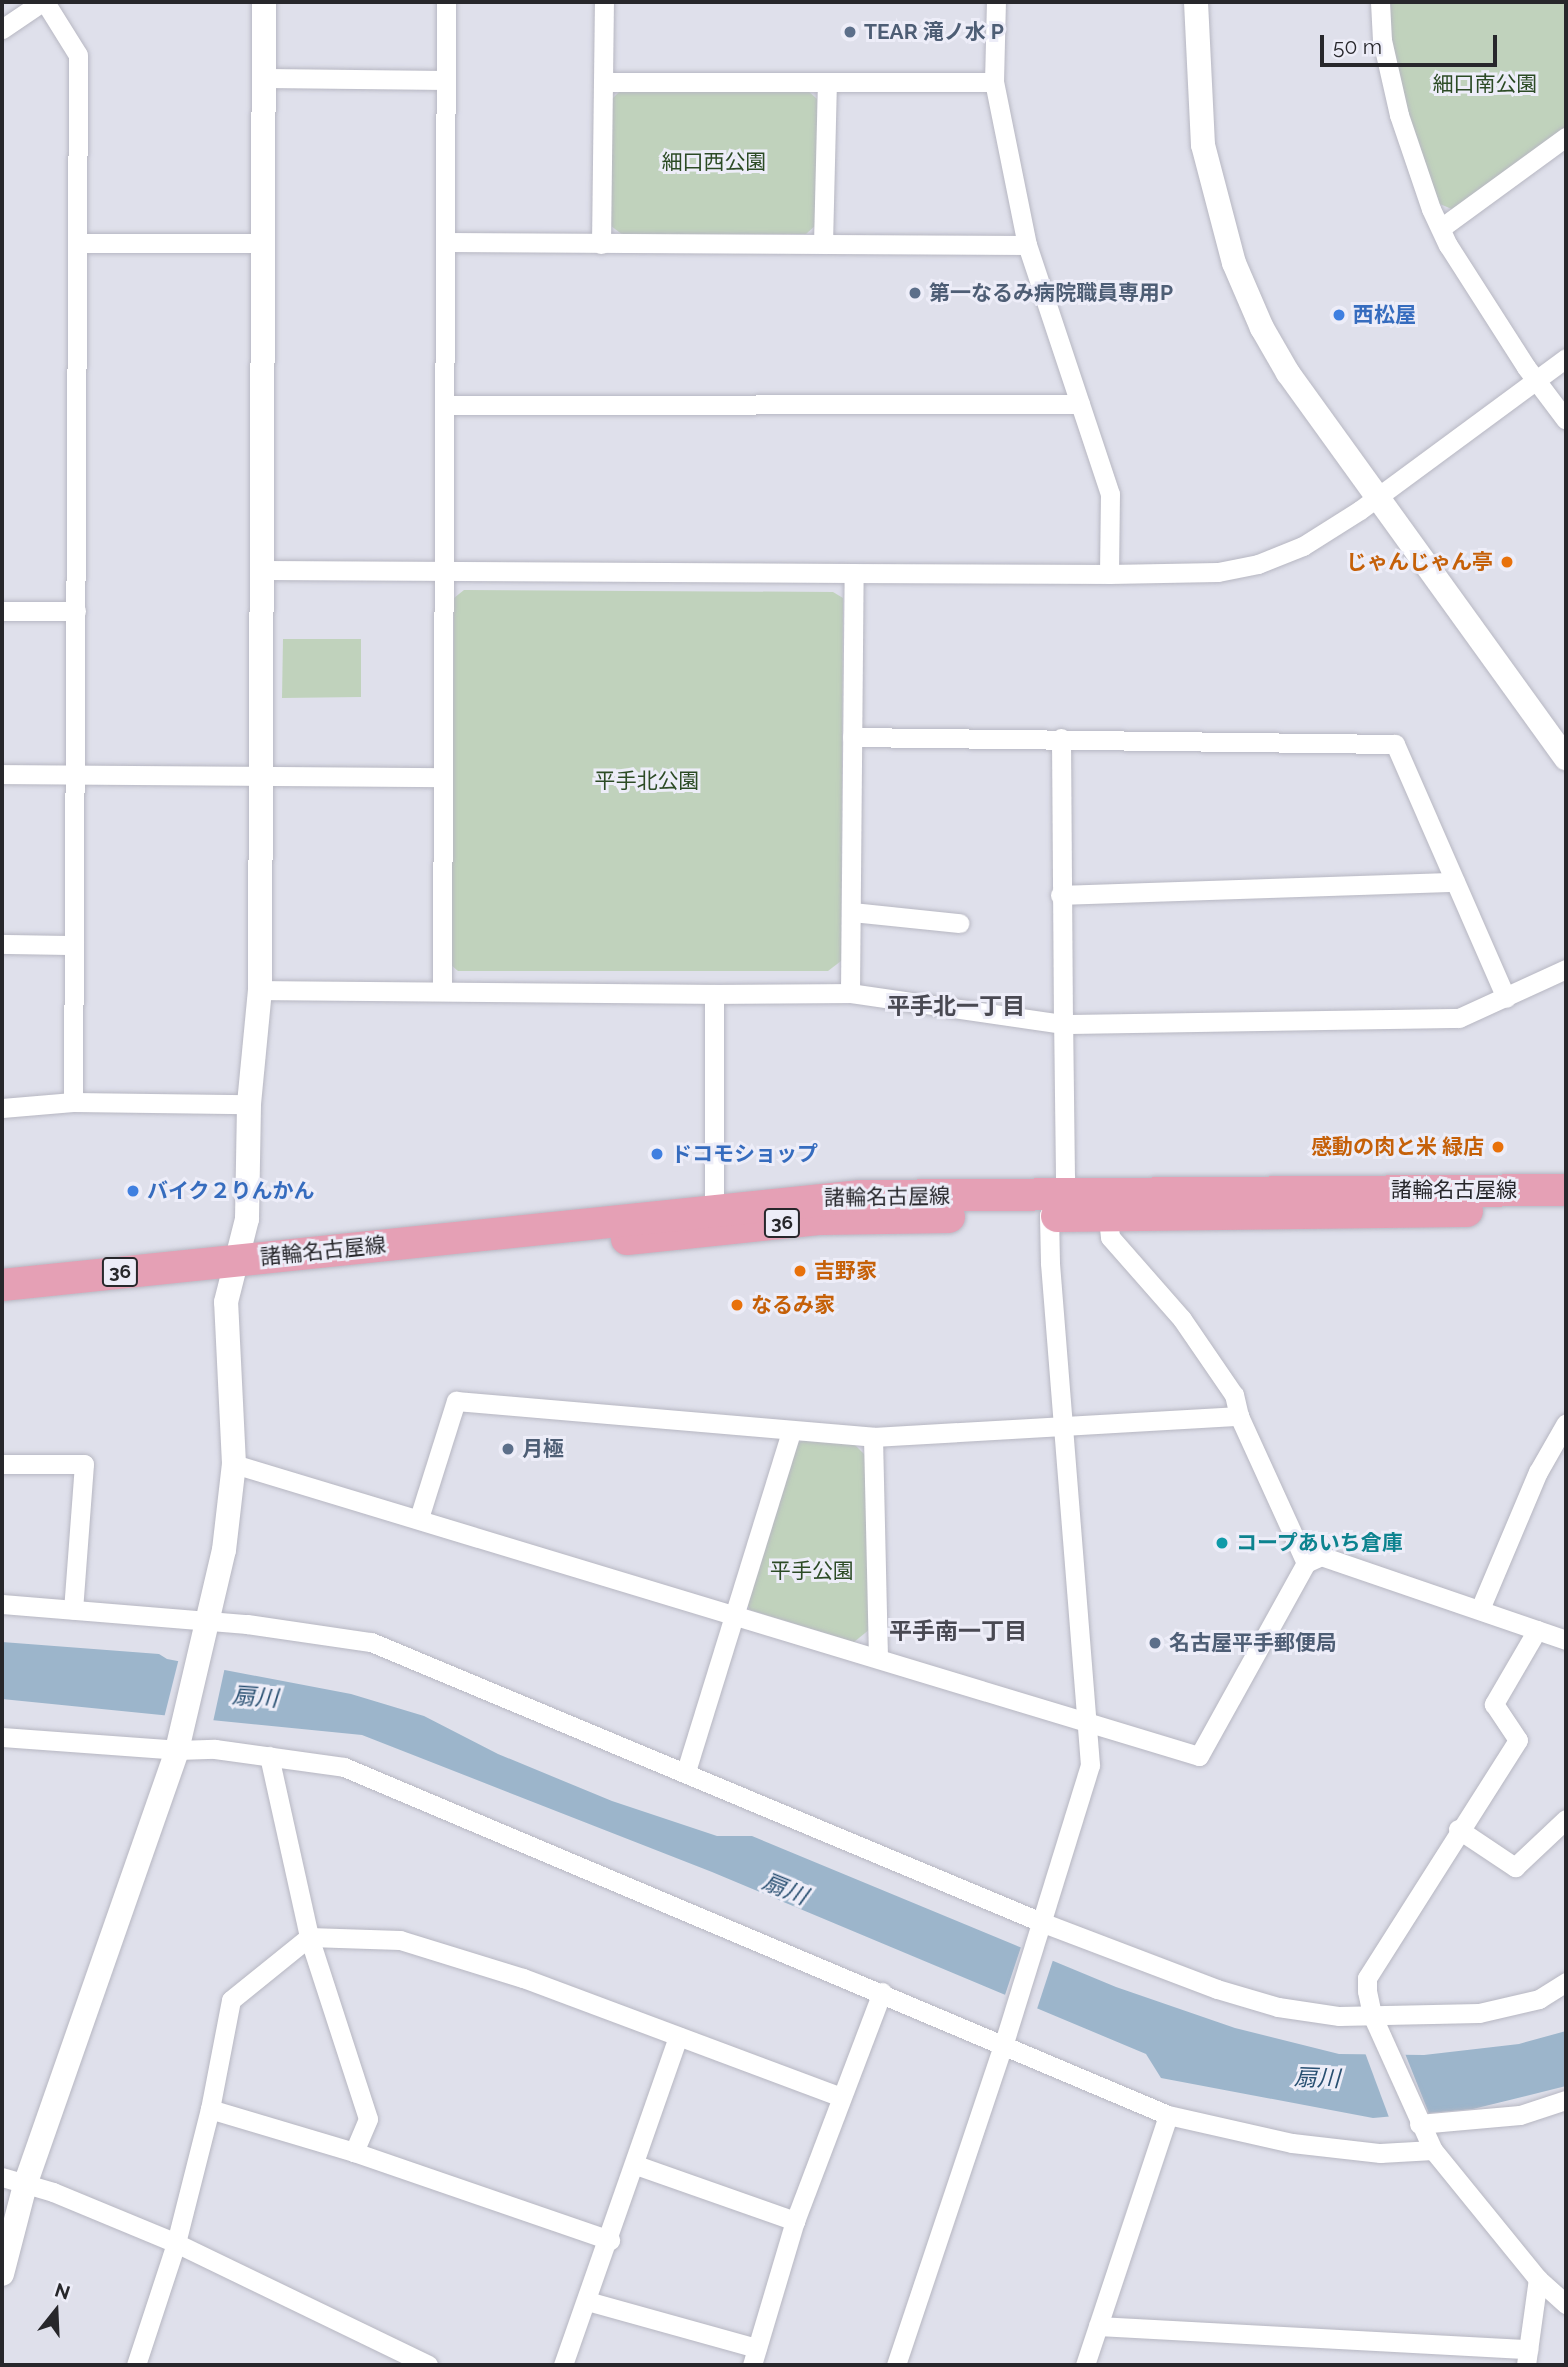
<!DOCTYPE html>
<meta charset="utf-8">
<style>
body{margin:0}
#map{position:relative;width:1568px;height:2367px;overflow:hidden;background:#dfe0eb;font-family:Raleway,"Noto Sans JP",sans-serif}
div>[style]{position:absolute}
.green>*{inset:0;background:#c0d2bc}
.water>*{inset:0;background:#9cb5cb}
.pier>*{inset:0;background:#dfe0eb}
.roads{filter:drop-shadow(0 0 2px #b7b7c2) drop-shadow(0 0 2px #b7b7c2)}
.minor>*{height:19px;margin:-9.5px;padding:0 9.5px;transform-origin:9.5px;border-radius:9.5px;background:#fff}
.tertiary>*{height:24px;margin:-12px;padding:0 12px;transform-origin:12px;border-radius:12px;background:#fff}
.primary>*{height:32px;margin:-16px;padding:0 16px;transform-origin:16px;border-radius:16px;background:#e5a0b5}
.dots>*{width:19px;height:19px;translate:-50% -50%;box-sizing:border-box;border:4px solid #ededf8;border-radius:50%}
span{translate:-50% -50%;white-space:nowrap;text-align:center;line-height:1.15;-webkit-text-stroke:6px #ededf8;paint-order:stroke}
.shield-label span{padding:2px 5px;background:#ededf8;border:2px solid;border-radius:5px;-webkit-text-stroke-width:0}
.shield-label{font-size:19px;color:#27272b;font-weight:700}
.service-label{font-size:21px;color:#4e5e75;font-weight:700}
.left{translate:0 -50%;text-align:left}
.park-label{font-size:21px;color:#2c4b25}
.shop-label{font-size:21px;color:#366cbe;font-weight:700}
.food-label{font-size:21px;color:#c56008;font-weight:700}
.right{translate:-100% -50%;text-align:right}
.street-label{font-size:21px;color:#27272b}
.culture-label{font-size:21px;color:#0d838f;font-weight:700}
.neighbourhood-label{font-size:23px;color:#494952;font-weight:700}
.water-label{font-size:23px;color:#284f71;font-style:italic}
.frame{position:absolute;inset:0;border:4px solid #27272b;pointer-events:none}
.north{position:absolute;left:21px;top:2276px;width:70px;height:70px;-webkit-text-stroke:5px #ededf8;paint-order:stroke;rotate:18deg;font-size:19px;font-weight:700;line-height:28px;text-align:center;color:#27272b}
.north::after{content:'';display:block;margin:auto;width:24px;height:32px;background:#27272b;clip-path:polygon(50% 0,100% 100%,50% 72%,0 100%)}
.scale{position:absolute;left:1320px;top:35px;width:177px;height:32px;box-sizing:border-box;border:4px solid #27272b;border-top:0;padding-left:9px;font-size:21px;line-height:24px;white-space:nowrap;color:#27272b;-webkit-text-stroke:5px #ededf8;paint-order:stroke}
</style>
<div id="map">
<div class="green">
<i style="clip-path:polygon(1389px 2px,1566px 2px,1566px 127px,1454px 210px,1440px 204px,1413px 135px,1392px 41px)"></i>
<i style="clip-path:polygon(806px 89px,817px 99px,817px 224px,806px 234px,623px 235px,611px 226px,612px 99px,621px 90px)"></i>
<i style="clip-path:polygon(464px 590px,833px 592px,843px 598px,841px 961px,828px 971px,458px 971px,451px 965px,454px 598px)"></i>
<i style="clip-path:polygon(283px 639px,361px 639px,361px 697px,282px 698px)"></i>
<i style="clip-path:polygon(804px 1440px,853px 1443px,865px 1455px,870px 1629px,854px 1642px,750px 1610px,744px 1598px,793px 1445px)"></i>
</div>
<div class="water">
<i style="clip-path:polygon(2px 1642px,159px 1654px,167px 1659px,351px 1694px,424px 1716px,498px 1754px,612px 1801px,717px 1836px,752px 1836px,1116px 1987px,1235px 2028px,1339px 2054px,1424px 2055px,1519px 2044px,1566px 2031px,1566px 2086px,1473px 2109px,1373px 2118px,1161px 2078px,1146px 2054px,712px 1872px,362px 1735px,2px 1699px)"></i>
</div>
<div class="pier">
<i style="clip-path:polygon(179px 1658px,225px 1667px,213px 1722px,164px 1718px)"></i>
<i style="clip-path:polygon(1022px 1944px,1054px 1957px,1036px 2012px,1004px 1998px)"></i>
<i style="clip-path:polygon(1364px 2050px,1404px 2051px,1430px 2116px,1390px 2120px)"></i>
</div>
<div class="roads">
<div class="minor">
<i style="left:45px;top:2px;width:62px;rotate:58.1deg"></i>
<i style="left:78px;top:55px;width:1047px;rotate:90.27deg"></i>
<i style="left:1380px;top:2px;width:38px;rotate:87deg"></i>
<i style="left:1382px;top:40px;width:77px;rotate:77.2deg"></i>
<i style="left:1399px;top:115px;width:99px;rotate:71.2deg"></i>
<i style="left:1431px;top:209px;width:40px;rotate:65deg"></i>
<i style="left:1448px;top:245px;width:145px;rotate:57.4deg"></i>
<i style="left:1526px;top:367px;width:66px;rotate:53deg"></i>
<i style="left:2px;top:29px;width:48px;rotate:-34deg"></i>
<i style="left:266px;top:78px;width:180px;rotate:0.6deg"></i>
<i style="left:603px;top:82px;width:391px"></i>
<i style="left:1441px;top:228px;width:155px;rotate:-36.1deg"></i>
<i style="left:445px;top:242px;width:582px;rotate:0.3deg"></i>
<i style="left:78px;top:243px;width:186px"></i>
<i style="left:601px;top:244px;width:242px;rotate:-89.3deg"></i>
<i style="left:823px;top:244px;width:161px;rotate:-88.6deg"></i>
<i style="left:444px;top:405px;width:636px;rotate:-0.09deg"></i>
<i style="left:262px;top:570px;width:592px;rotate:0.29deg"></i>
<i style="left:1109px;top:574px;width:109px;rotate:-1.1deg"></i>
<i style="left:1218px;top:572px;width:41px;rotate:-11.3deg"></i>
<i style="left:1258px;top:564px;width:48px;rotate:-21.8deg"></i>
<i style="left:1303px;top:546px;width:67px;rotate:-32.3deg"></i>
<i style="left:1360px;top:510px;width:256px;rotate:-36.4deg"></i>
<i style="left:2px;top:611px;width:74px"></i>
<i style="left:852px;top:737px;width:543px;rotate:0.74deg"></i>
<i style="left:1395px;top:744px;width:277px;rotate:66.4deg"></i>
<i style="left:2px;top:774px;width:440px;rotate:0.4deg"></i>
<i style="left:1060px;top:895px;width:395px;rotate:-1.9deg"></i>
<i style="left:852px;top:912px;width:108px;rotate:5.9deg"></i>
<i style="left:2px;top:944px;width:72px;rotate:0.8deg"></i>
<i style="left:260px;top:990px;width:454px;rotate:0.5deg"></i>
<i style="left:442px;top:991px;width:989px;rotate:-89.77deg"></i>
<i style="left:850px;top:993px;width:215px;rotate:8.3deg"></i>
<i style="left:1063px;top:1024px;width:286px;rotate:-90.4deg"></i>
<i style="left:2px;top:1108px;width:71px;rotate:-4.8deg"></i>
<i style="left:73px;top:1102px;width:176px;rotate:0.7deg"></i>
<i style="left:714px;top:1207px;width:213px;rotate:-90deg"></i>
<i style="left:714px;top:994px;width:136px;rotate:-0.4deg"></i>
<i style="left:850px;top:993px;width:420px;rotate:-89.5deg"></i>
<i style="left:854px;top:573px;width:255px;rotate:0.2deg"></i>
<i style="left:1109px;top:574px;width:80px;rotate:-89.3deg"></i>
<i style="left:1110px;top:494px;width:262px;rotate:-108.4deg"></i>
<i style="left:1027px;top:245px;width:166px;rotate:-101.4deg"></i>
<i style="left:994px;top:82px;width:80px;rotate:-88.6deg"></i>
<i style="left:873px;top:1437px;width:221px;rotate:88.7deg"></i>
<i style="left:2px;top:1464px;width:82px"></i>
<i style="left:84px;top:1464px;width:146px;rotate:94.3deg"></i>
<i style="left:234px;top:1464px;width:1008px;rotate:16.84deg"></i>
<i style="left:1199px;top:1756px;width:221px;rotate:-61deg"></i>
<i style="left:1306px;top:1563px;width:162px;rotate:-114.5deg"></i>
<i style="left:1239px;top:1416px;width:22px;rotate:-103deg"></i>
<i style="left:1234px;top:1395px;width:92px;rotate:-124.4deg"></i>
<i style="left:1182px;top:1319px;width:109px;rotate:-131.3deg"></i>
<i style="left:1110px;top:1237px;width:19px;rotate:-96deg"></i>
<i style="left:419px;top:1518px;width:123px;rotate:-72.5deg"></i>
<i style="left:456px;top:1401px;width:419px;rotate:4.9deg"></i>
<i style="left:873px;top:1437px;width:367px;rotate:-3.3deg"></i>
<i style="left:1306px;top:1563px;width:17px;rotate:-25deg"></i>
<i style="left:1321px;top:1556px;width:259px;rotate:18.9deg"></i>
<i style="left:2px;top:1604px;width:246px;rotate:4.7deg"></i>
<i style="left:247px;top:1624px;width:125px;rotate:8.3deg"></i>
<i style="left:371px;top:1642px;width:726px;rotate:22.68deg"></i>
<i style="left:1041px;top:1922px;width:188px;rotate:20.8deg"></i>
<i style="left:1217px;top:1989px;width:64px;rotate:16.4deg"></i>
<i style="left:1278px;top:2007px;width:62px;rotate:8.4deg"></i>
<i style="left:1339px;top:2016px;width:140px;rotate:-1.2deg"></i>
<i style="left:1479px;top:2013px;width:62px;rotate:-13.1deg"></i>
<i style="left:1539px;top:1999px;width:32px;rotate:-32deg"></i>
<i style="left:1480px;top:1609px;width:149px;rotate:-67.1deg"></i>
<i style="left:1538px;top:1472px;width:56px;rotate:-60.3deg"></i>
<i style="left:1537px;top:1630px;width:86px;rotate:120.2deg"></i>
<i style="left:1494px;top:1704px;width:43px;rotate:56.3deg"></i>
<i style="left:1518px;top:1740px;width:282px;rotate:122.4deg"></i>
<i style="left:1367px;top:1978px;width:13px;rotate:90deg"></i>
<i style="left:1367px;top:1991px;width:25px;rotate:78deg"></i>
<i style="left:1372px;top:2015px;width:148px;rotate:65.7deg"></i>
<i style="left:1433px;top:2150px;width:166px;rotate:50.9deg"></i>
<i style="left:1538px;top:2279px;width:38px;rotate:42deg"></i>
<i style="left:2px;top:1737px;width:175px;rotate:4.2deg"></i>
<i style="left:177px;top:1750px;width:38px;rotate:-2deg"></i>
<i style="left:215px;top:1749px;width:130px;rotate:7.9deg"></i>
<i style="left:344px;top:1767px;width:894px;rotate:22.9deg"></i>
<i style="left:1168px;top:2115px;width:127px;rotate:12.7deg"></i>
<i style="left:1292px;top:2143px;width:89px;rotate:6.5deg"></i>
<i style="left:1380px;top:2153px;width:53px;rotate:-3.2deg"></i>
<i style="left:269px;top:1756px;width:185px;rotate:77.5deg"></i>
<i style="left:309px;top:1937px;width:191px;rotate:72deg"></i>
<i style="left:368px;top:2119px;width:36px;rotate:113deg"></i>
<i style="left:686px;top:1771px;width:356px;rotate:-72.8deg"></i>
<i style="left:1458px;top:1829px;width:69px;rotate:33.7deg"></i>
<i style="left:1515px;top:1867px;width:70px;rotate:-43.3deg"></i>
<i style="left:210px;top:2109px;width:150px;rotate:16.6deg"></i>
<i style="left:354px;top:2152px;width:271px;rotate:19deg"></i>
<i style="left:1419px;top:2124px;width:101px;rotate:-5.1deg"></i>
<i style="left:1520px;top:2115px;width:48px;rotate:-18.1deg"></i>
<i style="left:636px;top:2165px;width:169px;rotate:19.4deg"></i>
<i style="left:2px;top:2177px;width:53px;rotate:16.4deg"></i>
<i style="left:53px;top:2192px;width:133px;rotate:22.5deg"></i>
<i style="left:176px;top:2243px;width:280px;rotate:25.8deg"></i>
<i style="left:587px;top:2301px;width:176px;rotate:15.5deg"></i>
<i style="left:1098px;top:2326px;width:431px;rotate:3.1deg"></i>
<i style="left:136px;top:2365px;width:128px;rotate:-71.8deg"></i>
<i style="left:176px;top:2243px;width:138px;rotate:-75.8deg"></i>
<i style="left:210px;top:2109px;width:111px;rotate:-79.1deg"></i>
<i style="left:231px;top:2000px;width:100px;rotate:-38.9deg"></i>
<i style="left:309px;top:1937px;width:91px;rotate:1.9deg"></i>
<i style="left:400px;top:1940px;width:129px;rotate:17.2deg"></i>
<i style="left:523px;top:1978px;width:337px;rotate:20.5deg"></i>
<i style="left:563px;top:2365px;width:348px;rotate:-70.7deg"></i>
<i style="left:752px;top:2365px;width:150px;rotate:-73.4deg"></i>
<i style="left:795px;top:2221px;width:245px;rotate:-69.2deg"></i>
<i style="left:896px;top:2365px;width:336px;rotate:-71.5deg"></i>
<i style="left:1003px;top:2046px;width:294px;rotate:-72.8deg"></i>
<i style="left:1090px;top:1765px;width:504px;rotate:-94.56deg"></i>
<i style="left:1050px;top:1263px;width:48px;rotate:-91.2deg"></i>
<i style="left:1049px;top:1215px;width:22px;rotate:-54deg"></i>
<i style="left:1062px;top:1197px;width:20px;rotate:-81deg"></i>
<i style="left:1065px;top:1177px;width:153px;rotate:-90.7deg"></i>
<i style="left:1063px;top:1024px;width:396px;rotate:-0.9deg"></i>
<i style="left:1459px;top:1018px;width:118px;rotate:-24.6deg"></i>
<i style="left:1085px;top:2365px;width:263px;rotate:-71.6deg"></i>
<i style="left:1526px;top:2365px;width:87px;rotate:-82.1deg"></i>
</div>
<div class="tertiary">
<i style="left:1196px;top:2px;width:143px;rotate:87.2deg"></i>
<i style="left:1203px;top:145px;width:122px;rotate:75.3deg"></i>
<i style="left:1234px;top:263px;width:71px;rotate:66.7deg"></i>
<i style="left:1262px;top:328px;width:52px;rotate:60deg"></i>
<i style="left:1288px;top:373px;width:475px;rotate:54.2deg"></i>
<i style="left:2px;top:2274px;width:92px;rotate:-75.5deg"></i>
<i style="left:25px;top:2185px;width:461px;rotate:-70.7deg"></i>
<i style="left:177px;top:1750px;width:205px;rotate:-76.8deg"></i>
<i style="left:224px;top:1550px;width:87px;rotate:-83.4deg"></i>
<i style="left:234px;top:1464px;width:162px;rotate:-92.8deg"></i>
<i style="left:226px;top:1302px;width:86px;rotate:-75.8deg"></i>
<i style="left:247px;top:1219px;width:115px;rotate:-89deg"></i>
<i style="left:249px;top:1104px;width:115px;rotate:-84.5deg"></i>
<i style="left:260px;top:990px;width:988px;rotate:-89.77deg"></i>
</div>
<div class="primary">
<i style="left:1057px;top:1216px;width:410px;rotate:-0.7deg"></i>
<i style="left:627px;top:1239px;width:195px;rotate:-5.9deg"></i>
<i style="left:821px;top:1219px;width:128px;rotate:-0.9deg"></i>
<i style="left:2px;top:1285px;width:863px;rotate:-5.92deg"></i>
<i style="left:860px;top:1196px;width:706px;rotate:-0.49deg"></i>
</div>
</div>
<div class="dots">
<i style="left:850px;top:32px;background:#5c6f8a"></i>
<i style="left:915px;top:293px;background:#5c6f8a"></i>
<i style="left:1339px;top:315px;background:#3f7fe0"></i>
<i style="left:1507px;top:562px;background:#e8710a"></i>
<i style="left:1498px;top:1147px;background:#e8710a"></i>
<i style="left:657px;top:1154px;background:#3f7fe0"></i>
<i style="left:133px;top:1191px;background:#3f7fe0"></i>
<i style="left:800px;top:1271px;background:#e8710a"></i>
<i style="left:737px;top:1305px;background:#e8710a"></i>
<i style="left:508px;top:1449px;background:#5c6f8a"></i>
<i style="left:1222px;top:1543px;background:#0f9aa8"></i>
<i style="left:1155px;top:1643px;background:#5c6f8a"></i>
</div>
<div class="shield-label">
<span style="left:782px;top:1223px">36</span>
<span style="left:120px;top:1272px">36</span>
</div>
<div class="service-label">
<span class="left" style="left:864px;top:32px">TEAR 滝ノ水 P</span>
<span class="left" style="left:929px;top:293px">第一なるみ病院職員専用P</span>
<span class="left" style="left:522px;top:1449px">月極</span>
<span class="left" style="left:1169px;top:1643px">名古屋平手郵便局</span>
</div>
<div class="park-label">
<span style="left:1485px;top:84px">細口南公園</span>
<span style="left:714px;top:162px">細口西公園</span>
<span style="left:647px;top:781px">平手北公園</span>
<span style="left:812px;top:1571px">平手公園</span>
</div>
<div class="shop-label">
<span class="left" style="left:1353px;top:315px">西松屋</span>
<span class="left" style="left:671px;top:1154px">ドコモショップ</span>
<span class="left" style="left:147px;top:1191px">バイク２りんかん</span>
</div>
<div class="food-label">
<span class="right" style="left:1493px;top:562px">じゃんじゃん亭</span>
<span class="right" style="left:1484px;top:1147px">感動の肉と米 緑店</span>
<span class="left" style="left:814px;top:1271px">吉野家</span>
<span class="left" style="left:751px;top:1305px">なるみ家</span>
</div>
<div class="street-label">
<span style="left:1454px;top:1190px">諸輪名古屋線</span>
<span style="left:887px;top:1197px;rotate:-1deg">諸輪名古屋線</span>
<span style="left:323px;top:1251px;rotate:-6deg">諸輪名古屋線</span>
</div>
<div class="culture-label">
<span class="left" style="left:1236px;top:1543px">コープあいち倉庫</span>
</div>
<div class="neighbourhood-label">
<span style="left:956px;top:1006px">平手北一丁目</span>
<span style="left:958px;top:1631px">平手南一丁目</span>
</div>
<div class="water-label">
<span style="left:255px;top:1697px;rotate:4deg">扇川</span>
<span style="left:785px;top:1889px;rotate:22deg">扇川</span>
<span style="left:1317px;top:2078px;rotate:2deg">扇川</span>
</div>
<div class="frame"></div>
<div class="north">N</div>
<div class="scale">50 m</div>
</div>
